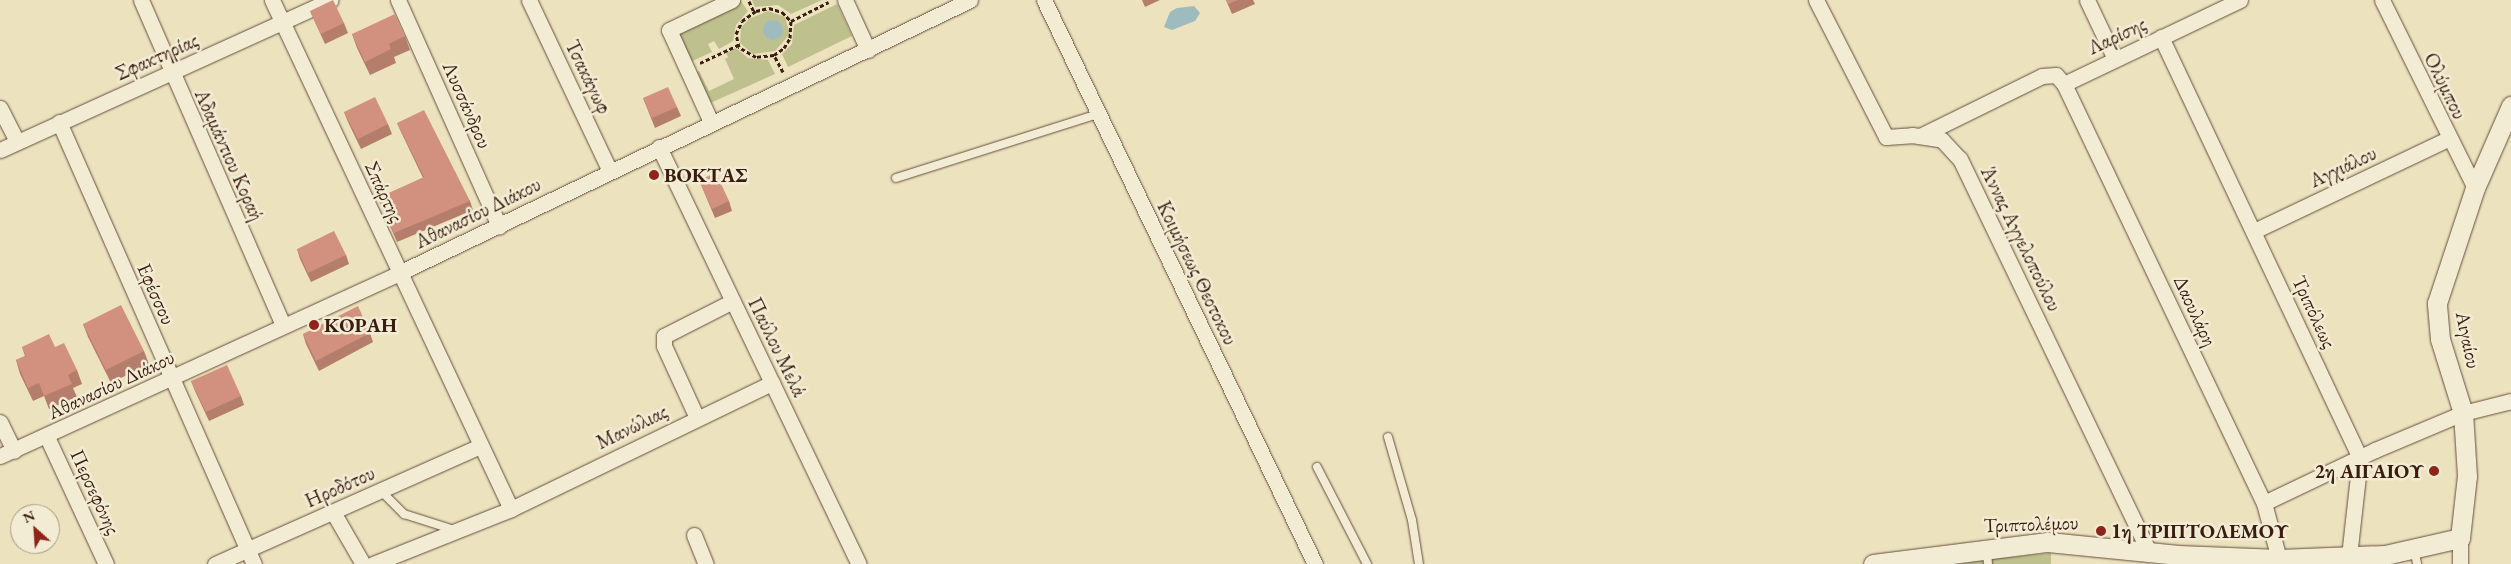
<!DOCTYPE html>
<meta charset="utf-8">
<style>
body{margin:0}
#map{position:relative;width:2511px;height:564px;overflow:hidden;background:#ece2be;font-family:"EB Garamond",serif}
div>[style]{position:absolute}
.green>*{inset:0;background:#bec18d}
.water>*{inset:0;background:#9ebbbd}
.round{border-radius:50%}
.path>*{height:3px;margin-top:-1.5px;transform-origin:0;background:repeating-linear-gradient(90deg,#3a1c10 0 4px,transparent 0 6.5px)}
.roads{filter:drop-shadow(0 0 1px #664e3c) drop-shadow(0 0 1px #664e3c)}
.service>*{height:8px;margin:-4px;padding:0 4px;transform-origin:4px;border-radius:4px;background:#f3ecd5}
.minor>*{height:15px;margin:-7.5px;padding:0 7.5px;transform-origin:7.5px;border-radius:7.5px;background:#f3ecd5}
.tertiary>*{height:19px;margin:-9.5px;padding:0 9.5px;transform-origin:9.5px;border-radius:9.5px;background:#f3ecd5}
.wall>*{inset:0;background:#b57d6c}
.building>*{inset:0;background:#d2917e}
.dots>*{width:14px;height:14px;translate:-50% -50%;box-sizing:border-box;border:2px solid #f3ecd5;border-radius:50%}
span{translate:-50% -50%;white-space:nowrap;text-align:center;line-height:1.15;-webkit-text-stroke:5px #f3ecd5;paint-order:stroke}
.street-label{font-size:20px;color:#3a1c10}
.poi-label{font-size:20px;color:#3a1c10;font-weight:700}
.left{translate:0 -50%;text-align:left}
.right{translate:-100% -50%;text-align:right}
.north{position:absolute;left:10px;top:504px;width:50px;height:50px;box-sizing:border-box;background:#f3ecd5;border:1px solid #a99986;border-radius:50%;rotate:334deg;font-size:14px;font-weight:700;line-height:20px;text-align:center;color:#3a1c10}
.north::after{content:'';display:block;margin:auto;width:18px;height:22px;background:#8f2418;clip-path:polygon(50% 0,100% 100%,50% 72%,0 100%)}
</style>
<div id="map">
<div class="green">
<i style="clip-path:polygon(740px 0,748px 11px,736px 25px,733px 41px,719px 49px,714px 41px,708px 44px,712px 52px,688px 63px,673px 32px)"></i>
<i style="clip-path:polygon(752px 0,822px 0,791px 14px,778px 5px,755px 7px)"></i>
<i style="clip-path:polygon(837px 4px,852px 36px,788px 67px,782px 54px,792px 44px,794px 25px)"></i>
<i style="clip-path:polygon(768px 11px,785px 17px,790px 34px,775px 51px,753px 54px,740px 43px,741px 28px,749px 19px)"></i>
<i style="clip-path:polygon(736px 48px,748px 58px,768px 60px,775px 74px,708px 104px,693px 74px,699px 71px,709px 91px,734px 79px,725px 59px,728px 57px,726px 53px)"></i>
<i style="clip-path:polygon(2051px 553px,2051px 564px,1948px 564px,1961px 562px)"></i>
</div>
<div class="water">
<i style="clip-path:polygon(1194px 6px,1200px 13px,1195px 21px,1172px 30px,1164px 27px,1170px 12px,1177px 8px)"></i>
<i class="round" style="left:763px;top:20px;width:20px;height:20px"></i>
</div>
<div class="path">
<i style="left:749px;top:1px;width:12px;rotate:66deg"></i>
<i style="left:774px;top:55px;width:12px;rotate:-35deg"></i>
<i style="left:784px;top:48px;width:12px;rotate:-59deg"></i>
<i style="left:790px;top:38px;width:17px;rotate:-87deg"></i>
<i style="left:700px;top:63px;width:42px;rotate:-25.3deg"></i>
<i style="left:783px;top:72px;width:19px;rotate:-118deg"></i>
<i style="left:774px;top:55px;width:18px;rotate:174deg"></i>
<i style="left:756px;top:57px;width:20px;rotate:-150deg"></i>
<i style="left:739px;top:47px;width:13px;rotate:-103deg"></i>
<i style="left:736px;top:34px;width:14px;rotate:-65deg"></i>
<i style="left:742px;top:21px;width:17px;rotate:-36deg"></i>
<i style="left:756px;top:11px;width:13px;rotate:-13deg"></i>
<i style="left:769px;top:8px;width:14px;rotate:17deg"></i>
<i style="left:782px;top:12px;width:13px;rotate:45deg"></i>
<i style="left:791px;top:21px;width:42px;rotate:-26.6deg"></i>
</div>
<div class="roads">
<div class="service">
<i style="left:896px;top:178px;width:212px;rotate:-17.6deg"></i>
<i style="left:1388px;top:437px;width:86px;rotate:73.9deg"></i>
<i style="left:1412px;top:520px;width:45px;rotate:81deg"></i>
<i style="left:1317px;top:467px;width:109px;rotate:62.7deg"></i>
<i style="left:381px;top:491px;width:33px;rotate:45deg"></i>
<i style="left:404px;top:514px;width:52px;rotate:17.7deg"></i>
<i style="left:2414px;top:548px;width:16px;rotate:79deg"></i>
<i style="left:1987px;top:550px;width:14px;rotate:86deg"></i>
</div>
<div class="minor">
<i style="left:141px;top:0;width:355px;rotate:66.4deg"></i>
<i style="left:272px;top:0;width:562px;rotate:64.85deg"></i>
<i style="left:398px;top:0;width:248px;rotate:65.9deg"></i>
<i style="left:529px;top:0;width:189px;rotate:64.7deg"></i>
<i style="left:845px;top:0;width:55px;rotate:65.3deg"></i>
<i style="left:1044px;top:0;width:626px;rotate:64.34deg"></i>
<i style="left:1816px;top:0;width:154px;rotate:62.9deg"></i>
<i style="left:1886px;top:137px;width:26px;rotate:-4deg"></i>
<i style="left:1912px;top:135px;width:30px;rotate:9deg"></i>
<i style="left:1942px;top:140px;width:26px;rotate:47deg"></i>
<i style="left:1960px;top:159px;width:433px;rotate:64.3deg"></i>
<i style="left:2087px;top:0;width:65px;rotate:64.6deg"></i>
<i style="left:2382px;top:0;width:210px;rotate:63.7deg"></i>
<i style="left:2161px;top:37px;width:466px;rotate:64.7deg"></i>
<i style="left:2064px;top:84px;width:195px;rotate:-25.5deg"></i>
<i style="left:0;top:108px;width:38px;rotate:63deg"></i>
<i style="left:59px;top:122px;width:483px;rotate:66.2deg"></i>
<i style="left:711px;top:122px;width:101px;rotate:-114.5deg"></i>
<i style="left:669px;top:30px;width:70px;rotate:-25.5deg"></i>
<i style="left:1920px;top:136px;width:136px;rotate:-26.2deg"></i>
<i style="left:2042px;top:76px;width:14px;rotate:-4deg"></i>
<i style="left:2056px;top:75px;width:12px;rotate:48deg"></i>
<i style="left:2064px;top:84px;width:464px;rotate:64.5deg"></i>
<i style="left:2264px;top:503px;width:58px;rotate:75deg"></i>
<i style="left:659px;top:147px;width:462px;rotate:64.4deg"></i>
<i style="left:0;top:150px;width:363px;rotate:-24.4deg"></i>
<i style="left:2254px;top:231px;width:215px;rotate:-25.4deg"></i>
<i style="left:697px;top:418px;width:79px;rotate:-114.6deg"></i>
<i style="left:664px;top:346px;width:10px;rotate:-90deg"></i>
<i style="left:664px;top:336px;width:77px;rotate:-26.9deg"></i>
<i style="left:0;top:422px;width:32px;rotate:64deg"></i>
<i style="left:47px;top:437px;width:140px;rotate:65.1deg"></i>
<i style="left:0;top:456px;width:439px;rotate:-24.6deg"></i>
<i style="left:399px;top:273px;width:633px;rotate:-25.55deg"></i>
<i style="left:2264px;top:503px;width:123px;rotate:-25.5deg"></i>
<i style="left:2375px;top:450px;width:95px;rotate:-22.8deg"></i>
<i style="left:2463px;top:413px;width:49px;rotate:-14deg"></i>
<i style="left:333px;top:512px;width:60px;rotate:60deg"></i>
<i style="left:694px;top:535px;width:31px;rotate:68deg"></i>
<i style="left:2349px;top:556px;width:99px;rotate:-83.6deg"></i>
<i style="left:215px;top:564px;width:290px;rotate:-24deg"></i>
<i style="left:373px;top:564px;width:149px;rotate:-21.7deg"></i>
<i style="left:511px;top:509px;width:290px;rotate:-25.8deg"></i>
<i style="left:2460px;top:564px;width:26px;rotate:-90deg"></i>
</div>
<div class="tertiary">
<i style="left:1873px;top:564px;width:176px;rotate:-7.2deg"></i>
<i style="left:2048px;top:542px;width:131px;rotate:5.7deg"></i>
<i style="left:2178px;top:555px;width:101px;rotate:2.3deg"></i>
<i style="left:2279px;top:559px;width:106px;rotate:-2.2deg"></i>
<i style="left:2385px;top:555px;width:77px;rotate:-12.8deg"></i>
<i style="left:2460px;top:538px;width:62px;rotate:-83.6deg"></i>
<i style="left:2467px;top:476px;width:63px;rotate:-93.6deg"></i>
<i style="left:2463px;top:413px;width:77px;rotate:-107.3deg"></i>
<i style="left:2440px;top:339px;width:36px;rotate:-95deg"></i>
<i style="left:2437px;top:303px;width:121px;rotate:-71.7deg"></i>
<i style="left:2475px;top:188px;width:90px;rotate:-66.3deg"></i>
</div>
</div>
<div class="wall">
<i style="clip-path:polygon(1142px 0,1160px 0,1145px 7px)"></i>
<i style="clip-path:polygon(1226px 0,1253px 0,1255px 4px,1232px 14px)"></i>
<i style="clip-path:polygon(310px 11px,344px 23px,348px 33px,325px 44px,314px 20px)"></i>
<i style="clip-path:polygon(352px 34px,405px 36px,410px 50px,394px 57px,396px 63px,370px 75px,357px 48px)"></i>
<i style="clip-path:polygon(643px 98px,677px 107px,681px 116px,655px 128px)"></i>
<i style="clip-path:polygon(344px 112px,388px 124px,392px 134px,361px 149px,348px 122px)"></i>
<i style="clip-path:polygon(397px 123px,470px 201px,473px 210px,397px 242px,378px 198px,423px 178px,401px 132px)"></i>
<i style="clip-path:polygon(699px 180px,729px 201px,732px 211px,715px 218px)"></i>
<i style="clip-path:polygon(297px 249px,346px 255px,349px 264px,311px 282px,300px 259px)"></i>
<i style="clip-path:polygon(83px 324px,144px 351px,149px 364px,111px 383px,88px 337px)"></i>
<i style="clip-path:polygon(370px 333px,373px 342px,319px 371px,306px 344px,303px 334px)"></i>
<i style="clip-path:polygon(22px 347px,55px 347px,77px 370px,82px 384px,73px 388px,77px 397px,49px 409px,44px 396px,33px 401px,20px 374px,16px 360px,25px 356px)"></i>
<i style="clip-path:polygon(191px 381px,241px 396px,244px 405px,209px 421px,195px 391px)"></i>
</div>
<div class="building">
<i style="clip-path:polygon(333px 0,344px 23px,321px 34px,310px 11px)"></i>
<i style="clip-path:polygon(1226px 0,1238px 0,1228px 4px)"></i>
<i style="clip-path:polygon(395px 14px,405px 36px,389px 44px,391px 49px,365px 62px,352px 34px)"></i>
<i style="clip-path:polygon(668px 87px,677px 107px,652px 118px,643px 98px)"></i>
<i style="clip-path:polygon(375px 97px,388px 124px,358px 139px,344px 112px)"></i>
<i style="clip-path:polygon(424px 110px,470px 201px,394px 233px,378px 198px,424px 177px,397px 123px)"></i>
<i style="clip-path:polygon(716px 173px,729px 201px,712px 209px,699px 180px)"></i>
<i style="clip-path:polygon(334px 231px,346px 255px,308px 273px,297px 249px)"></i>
<i style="clip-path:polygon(121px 305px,144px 351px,106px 370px,83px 324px)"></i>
<i style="clip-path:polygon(358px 306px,370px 333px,316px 361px,303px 334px)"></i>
<i style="clip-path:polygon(49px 334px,55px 347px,64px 343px,77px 370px,68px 375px,72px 384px,44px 396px,39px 383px,28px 388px,16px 360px,26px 356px,22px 347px)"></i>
<i style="clip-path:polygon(227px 365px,241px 396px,206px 412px,191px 381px)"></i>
</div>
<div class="dots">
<i style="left:654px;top:175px;background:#8f2418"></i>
<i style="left:314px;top:325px;background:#8f2418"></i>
<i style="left:2434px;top:471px;background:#8f2418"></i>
<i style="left:2101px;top:531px;background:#8f2418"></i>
</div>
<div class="street-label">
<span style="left:2117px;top:36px;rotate:-25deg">Λαρίσης</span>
<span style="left:157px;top:57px;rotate:-24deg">Σφακτηρίας</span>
<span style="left:588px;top:77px;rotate:64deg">Τσακάγωφ</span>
<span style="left:2445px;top:86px;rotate:64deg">Ολύμπου</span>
<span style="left:467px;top:105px;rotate:66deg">Λυσσάνδρου</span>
<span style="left:229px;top:155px;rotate:66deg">Αδαμάντιου Κοραή</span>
<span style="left:2343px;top:167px;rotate:-25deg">Αγχιάλου</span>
<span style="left:384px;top:192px;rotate:65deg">Σπάρτης</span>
<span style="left:478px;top:213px;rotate:-26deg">Αθανασίου Διάκου</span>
<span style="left:2021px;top:239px;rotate:64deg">Άννας Αγγελοπούλου</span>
<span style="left:1197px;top:273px;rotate:64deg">Κοιμήσεως Θεοτοκου</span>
<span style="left:156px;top:294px;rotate:66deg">Εφέσσου</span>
<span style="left:2195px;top:311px;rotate:65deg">Δαουλάρη</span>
<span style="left:2314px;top:312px;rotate:65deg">Τριπόλεως</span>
<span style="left:2468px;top:340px;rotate:78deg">Αιγαίου</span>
<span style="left:777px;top:347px;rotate:64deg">Παύλου Μελά</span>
<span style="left:111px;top:385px;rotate:-25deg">Αθανασίου Διάκου</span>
<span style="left:632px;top:427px;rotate:-26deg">Μανώλιας</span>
<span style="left:340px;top:487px;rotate:-24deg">Ηροδότου</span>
<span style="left:95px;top:492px;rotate:65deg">Περσεφόνης</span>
<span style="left:2031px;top:524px;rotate:-2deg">Τριπτολέμου</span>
</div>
<div class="poi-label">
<span class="left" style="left:664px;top:175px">ΒΟΚΤΑΣ</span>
<span class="left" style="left:324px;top:325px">ΚΟΡΑΗ</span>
<span class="right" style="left:2424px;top:471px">2η ΑΙΓΑΙΟΥ</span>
<span class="left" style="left:2111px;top:531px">1η ΤΡΙΠΤΟΛΕΜΟΥ</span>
</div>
<div class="north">N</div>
</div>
